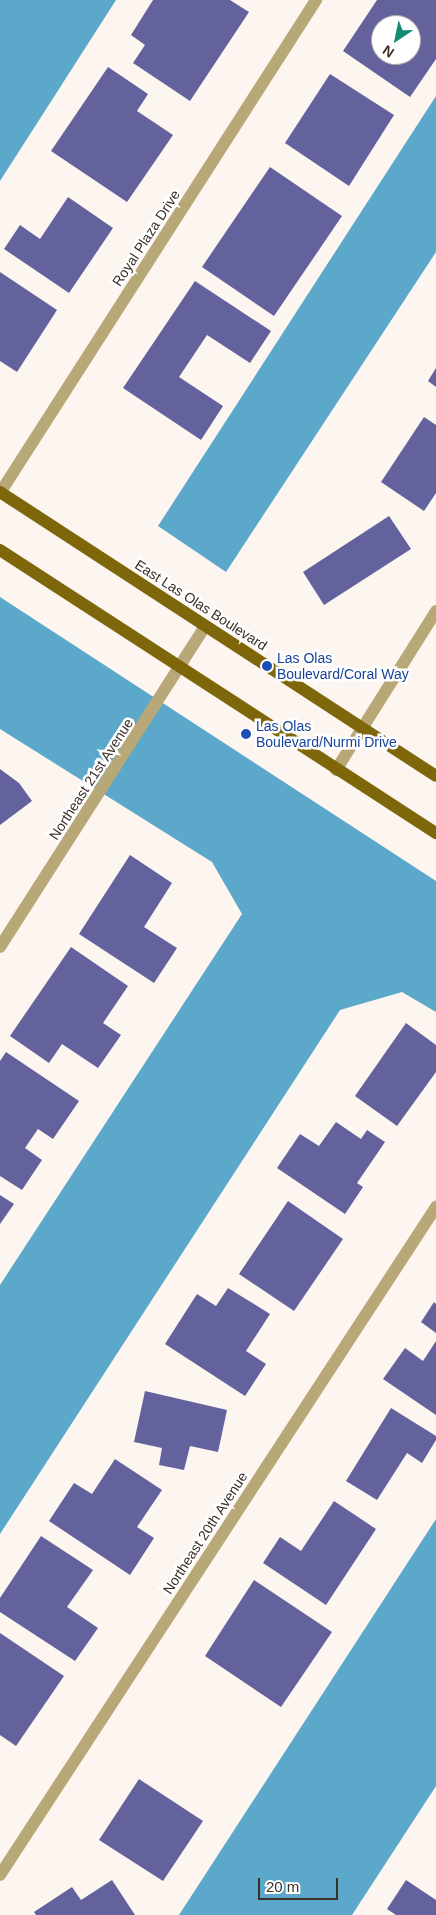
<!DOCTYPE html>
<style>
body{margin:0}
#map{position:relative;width:436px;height:1915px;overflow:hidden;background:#fcf5f0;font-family:Arial,sans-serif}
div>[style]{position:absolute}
.water>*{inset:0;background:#5ba8cb}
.building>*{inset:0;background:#64629d}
.minor>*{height:12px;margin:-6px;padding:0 6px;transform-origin:6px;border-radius:6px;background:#b8a877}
.primary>*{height:12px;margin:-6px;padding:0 6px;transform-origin:6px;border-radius:6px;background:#7e670b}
.dots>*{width:14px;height:14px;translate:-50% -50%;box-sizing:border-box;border:2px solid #fff;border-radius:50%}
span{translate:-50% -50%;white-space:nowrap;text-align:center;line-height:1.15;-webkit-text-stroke:5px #fff;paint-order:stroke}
.street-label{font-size:14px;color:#3c2f26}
.transit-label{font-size:14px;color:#164399}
.left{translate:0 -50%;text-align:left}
.north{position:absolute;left:371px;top:15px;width:50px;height:50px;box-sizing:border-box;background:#fff;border:1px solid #b1aca8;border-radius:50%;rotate:214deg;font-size:14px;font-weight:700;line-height:20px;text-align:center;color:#3c2f26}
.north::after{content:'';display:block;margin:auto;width:18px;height:22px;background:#138d71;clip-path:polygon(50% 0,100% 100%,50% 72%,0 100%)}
.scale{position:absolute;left:258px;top:1878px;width:80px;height:22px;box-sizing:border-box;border:2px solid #3c2f26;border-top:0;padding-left:6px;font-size:15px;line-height:18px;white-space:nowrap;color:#3c2f26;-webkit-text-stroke:4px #fff;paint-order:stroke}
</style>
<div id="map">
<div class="water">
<i style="clip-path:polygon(0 0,116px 0,0 181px)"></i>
<i style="clip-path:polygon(436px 96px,436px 252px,226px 572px,158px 526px)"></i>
<i style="clip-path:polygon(0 597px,436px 881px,436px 1012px,402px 992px,340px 1010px,0 1534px,0 1285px,242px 914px,212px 862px,0 729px)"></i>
<i style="clip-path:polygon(436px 1519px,436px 1786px,352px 1915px,179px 1915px)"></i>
</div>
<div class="building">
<i style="clip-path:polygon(153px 0,230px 0,249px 12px,190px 101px,133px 63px,145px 45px,131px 35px)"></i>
<i style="clip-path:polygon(evenodd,377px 0,436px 0,436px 59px,410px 97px,343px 51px,377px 0,381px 25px,411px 25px,411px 55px,381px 55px,381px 25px)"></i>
<i style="clip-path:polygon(108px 67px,148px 94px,137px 111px,173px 135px,127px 202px,51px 151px)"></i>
<i style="clip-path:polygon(330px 74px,394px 115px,349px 186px,285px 143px)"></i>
<i style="clip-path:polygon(270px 167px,342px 216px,274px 316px,202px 267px)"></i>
<i style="clip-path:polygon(68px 197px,113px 228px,69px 293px,4px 249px,20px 225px,40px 239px)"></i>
<i style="clip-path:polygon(0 272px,57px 310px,17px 372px,0 361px)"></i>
<i style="clip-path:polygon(195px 281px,271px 331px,250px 363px,207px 335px,179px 377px,223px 406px,201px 440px,123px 388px)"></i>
<i style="clip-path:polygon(436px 368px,436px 387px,428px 381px)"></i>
<i style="clip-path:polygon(424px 417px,436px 425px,436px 493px,424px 511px,381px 482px)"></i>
<i style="clip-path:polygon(389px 516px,411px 549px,324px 605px,303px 572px)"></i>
<i style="clip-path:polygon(0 769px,19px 783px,32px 801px,0 825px)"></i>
<i style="clip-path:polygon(130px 855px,172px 883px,144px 927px,177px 948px,154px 983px,79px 934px)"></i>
<i style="clip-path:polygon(71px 947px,128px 986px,103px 1023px,121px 1035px,98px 1068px,62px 1044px,49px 1063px,10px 1036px)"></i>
<i style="clip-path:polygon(406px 1023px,436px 1045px,436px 1072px,397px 1126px,355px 1096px)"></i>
<i style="clip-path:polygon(6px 1052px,79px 1101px,53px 1139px,38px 1129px,25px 1148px,42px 1160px,22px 1190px,0 1176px,0 1061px)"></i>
<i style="clip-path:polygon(336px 1122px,361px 1139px,367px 1130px,385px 1142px,357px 1183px,363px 1187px,345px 1214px,277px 1168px,300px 1134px,319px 1146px)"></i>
<i style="clip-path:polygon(0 1195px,14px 1204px,0 1224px)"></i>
<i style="clip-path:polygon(288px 1201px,343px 1239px,294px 1311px,239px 1274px)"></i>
<i style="clip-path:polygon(228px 1288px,270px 1314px,246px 1351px,266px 1364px,245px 1396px,165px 1344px,197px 1294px,216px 1306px)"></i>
<i style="clip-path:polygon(434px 1302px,436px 1304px,436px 1333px,421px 1322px)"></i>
<i style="clip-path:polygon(436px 1341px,436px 1415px,383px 1379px,405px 1348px,423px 1361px)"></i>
<i style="clip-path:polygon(145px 1391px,227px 1410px,218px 1452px,190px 1446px,184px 1470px,159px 1465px,162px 1448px,134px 1442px)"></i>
<i style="clip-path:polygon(391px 1408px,436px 1436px,436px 1440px,422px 1463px,407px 1453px,377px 1500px,346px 1481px)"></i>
<i style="clip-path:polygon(115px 1459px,162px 1490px,137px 1527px,154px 1538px,130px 1575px,49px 1521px,74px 1483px,92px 1494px)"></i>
<i style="clip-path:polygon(334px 1501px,376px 1529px,326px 1605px,263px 1563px,280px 1537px,301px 1551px)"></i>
<i style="clip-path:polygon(41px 1536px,93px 1570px,67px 1607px,98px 1628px,75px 1661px,0 1612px,0 1598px)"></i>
<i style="clip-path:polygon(254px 1580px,332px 1632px,281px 1707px,205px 1656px)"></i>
<i style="clip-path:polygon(0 1633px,64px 1676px,16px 1746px,0 1735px)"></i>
<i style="clip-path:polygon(139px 1779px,203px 1821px,163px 1881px,99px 1840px)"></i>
<i style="clip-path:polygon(112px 1880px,135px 1915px,36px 1915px,34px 1912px,72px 1887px,81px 1900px)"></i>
<i style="clip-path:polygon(406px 1880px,436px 1900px,436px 1915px,396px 1915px,387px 1909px)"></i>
</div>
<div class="minor">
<i style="left:0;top:493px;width:586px;rotate:-57.34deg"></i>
<i style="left:336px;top:770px;width:188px;rotate:-57.8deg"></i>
<i style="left:0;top:947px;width:381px;rotate:-57.4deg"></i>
<i style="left:0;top:1875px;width:798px;rotate:-56.87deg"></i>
</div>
<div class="primary">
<i style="left:0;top:492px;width:520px;rotate:33.08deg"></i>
<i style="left:0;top:550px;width:520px;rotate:32.99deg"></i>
</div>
<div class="dots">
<i style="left:267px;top:666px;background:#1a4fb4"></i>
<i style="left:246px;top:734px;background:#1a4fb4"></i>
</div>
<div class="street-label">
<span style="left:146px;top:238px;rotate:-57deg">Royal Plaza Drive</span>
<span style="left:201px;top:605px;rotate:33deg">East Las Olas Boulevard</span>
<span style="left:91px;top:779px;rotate:-57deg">Northeast 21st Avenue</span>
<span style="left:205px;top:1533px;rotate:-57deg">Northeast 20th Avenue</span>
</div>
<div class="transit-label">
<span class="left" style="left:277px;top:666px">Las Olas<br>Boulevard/Coral Way</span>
<span class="left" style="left:256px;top:734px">Las Olas<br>Boulevard/Nurmi Drive</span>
</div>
<div class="north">N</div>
<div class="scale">20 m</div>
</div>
